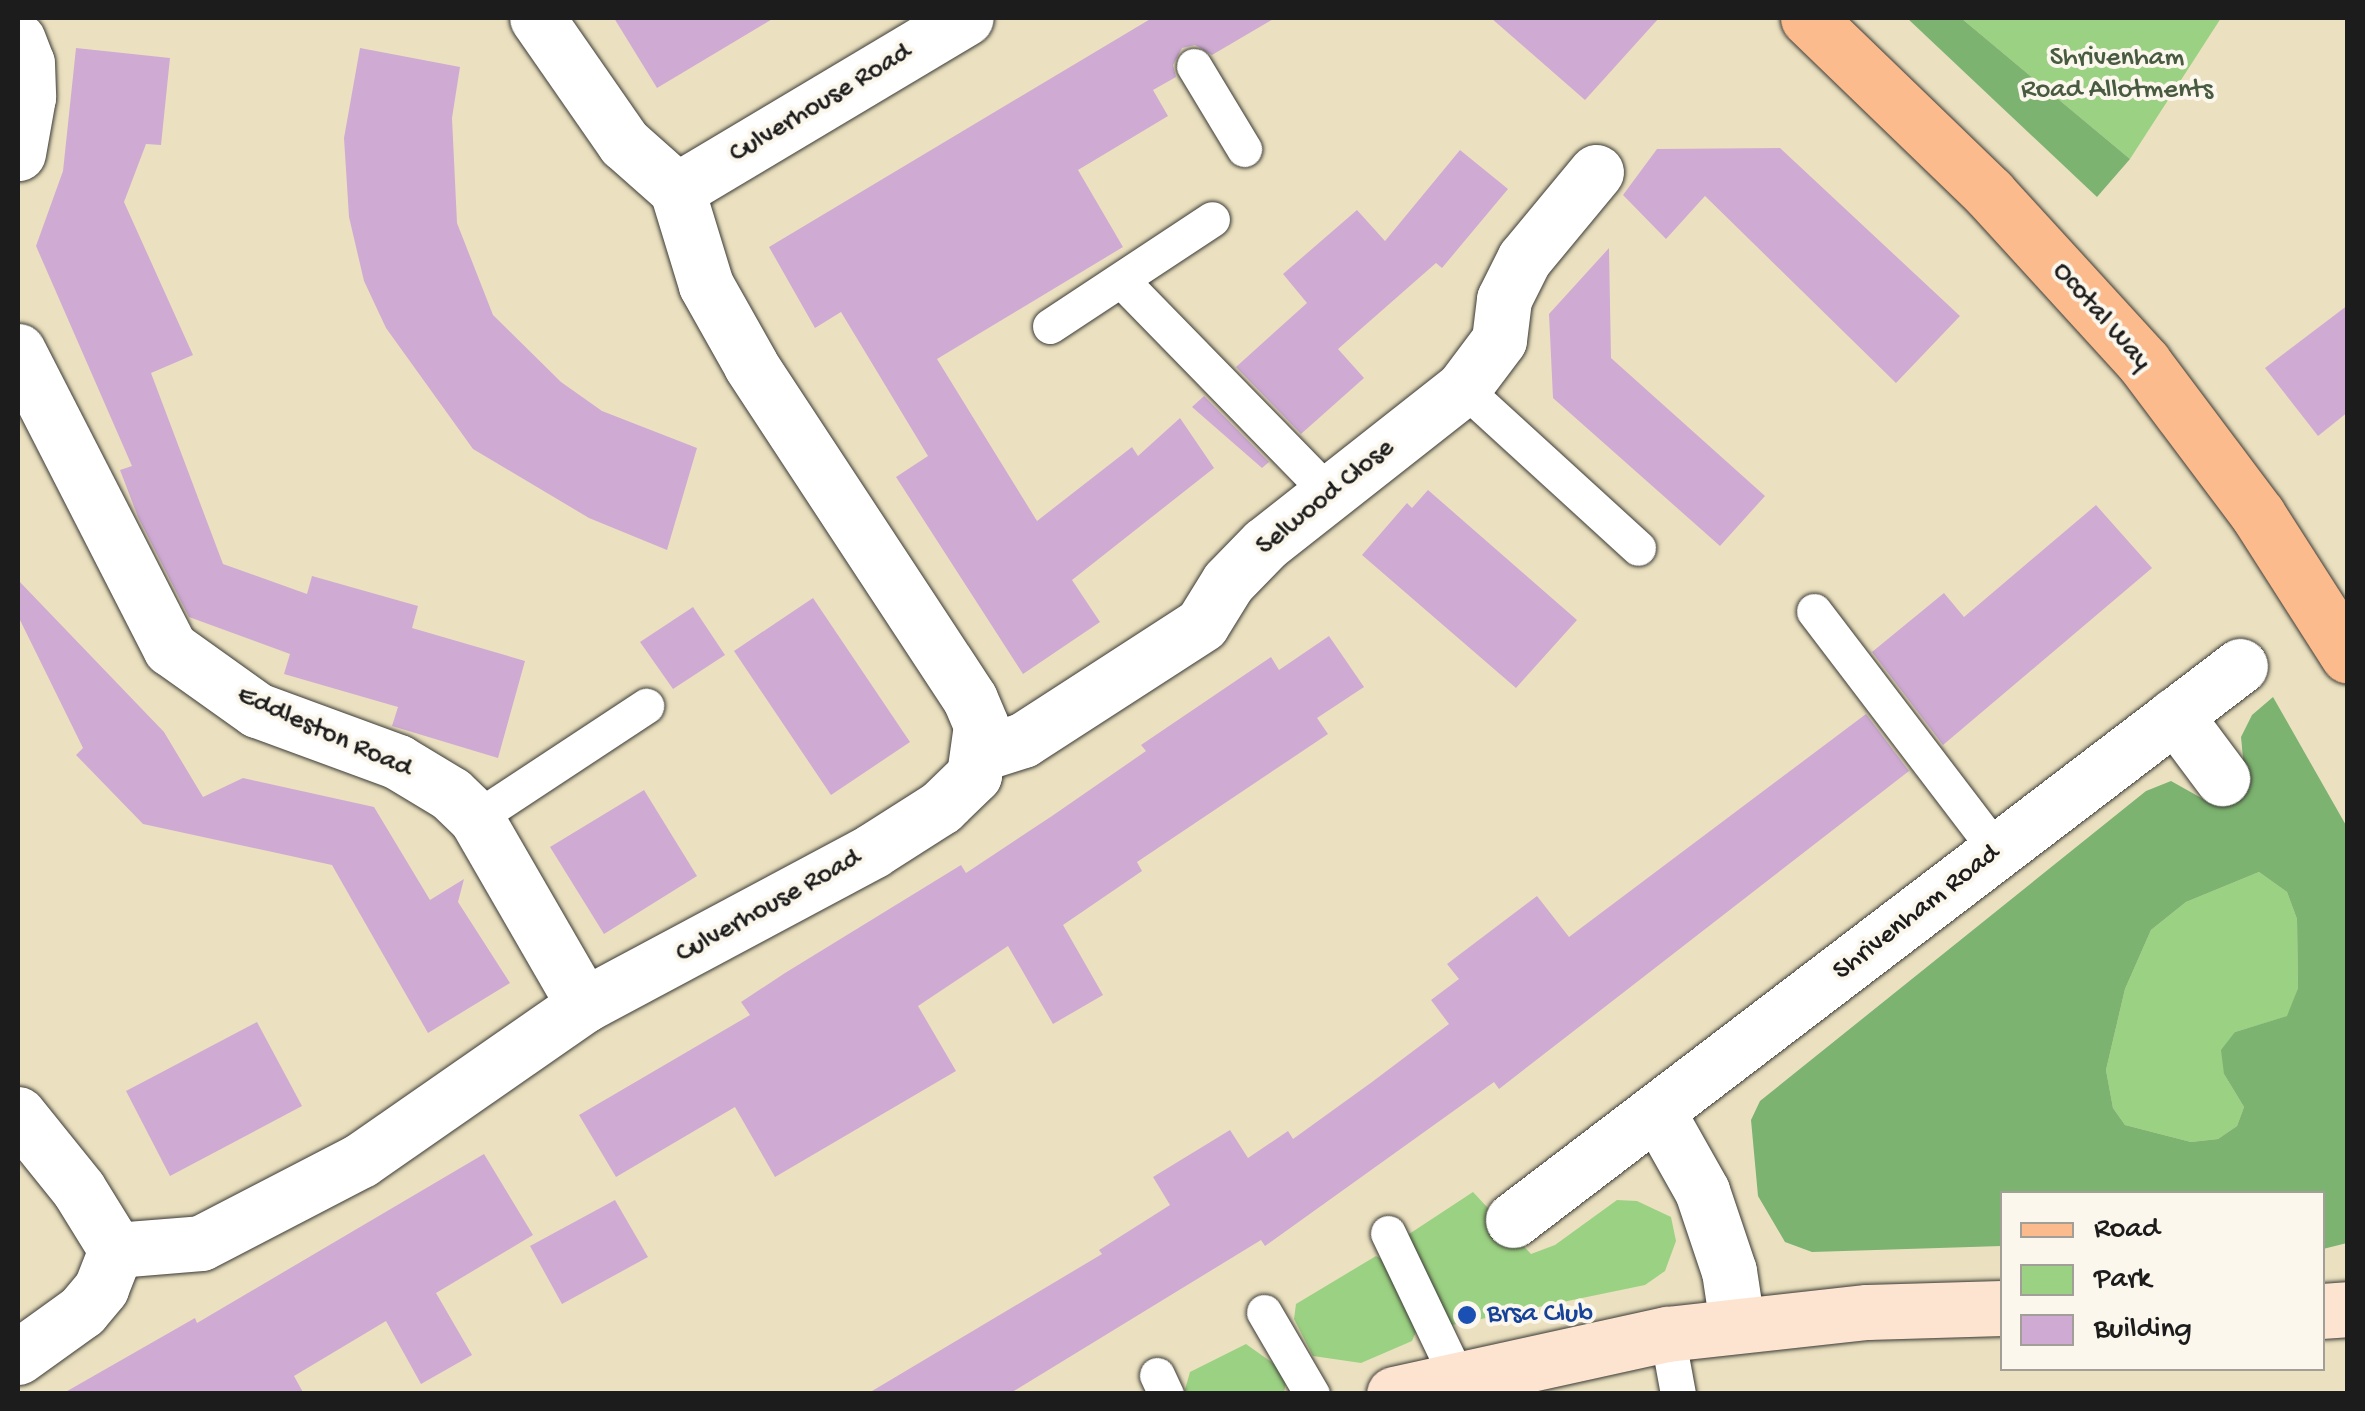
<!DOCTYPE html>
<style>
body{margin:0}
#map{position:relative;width:2365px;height:1411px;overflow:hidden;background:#ebe1c0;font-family:"Gochi Hand",sans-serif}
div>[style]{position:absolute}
.green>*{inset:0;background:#9bd182}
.forest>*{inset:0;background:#7cb370}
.building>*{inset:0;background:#cfabd4}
.roads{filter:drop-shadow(0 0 2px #3b3a35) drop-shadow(0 0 2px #3b3a35)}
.lane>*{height:35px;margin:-17.5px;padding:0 17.5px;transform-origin:17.5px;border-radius:17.5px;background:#fff}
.street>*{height:55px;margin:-27.5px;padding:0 27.5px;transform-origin:27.5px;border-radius:27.5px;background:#fff}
.secondary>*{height:55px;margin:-27.5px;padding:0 27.5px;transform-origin:27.5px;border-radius:27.5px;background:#fde4d1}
.primary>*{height:55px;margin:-27.5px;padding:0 27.5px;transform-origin:27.5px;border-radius:27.5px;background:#fbbb8d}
.dots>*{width:28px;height:28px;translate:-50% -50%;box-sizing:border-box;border:5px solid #fbf7ec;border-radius:50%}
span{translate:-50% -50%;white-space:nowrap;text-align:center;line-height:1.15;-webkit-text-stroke:8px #fbf7ec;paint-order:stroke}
.park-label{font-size:28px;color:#485b40}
.street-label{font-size:28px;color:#1c1c1c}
.transit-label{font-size:28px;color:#164399}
.left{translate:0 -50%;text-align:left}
.frame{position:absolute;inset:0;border:20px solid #1c1c1c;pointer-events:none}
.legend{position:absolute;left:2000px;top:1191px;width:325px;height:180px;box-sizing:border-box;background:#fbf7ec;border:2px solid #a29f99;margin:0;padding:12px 18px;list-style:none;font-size:30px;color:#1c1c1c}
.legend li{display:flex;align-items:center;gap:20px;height:50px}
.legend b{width:50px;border:2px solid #a29f99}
</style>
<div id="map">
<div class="green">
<i style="clip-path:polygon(1961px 18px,2221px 18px,2130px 159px)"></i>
<i style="clip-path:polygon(2259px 872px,2287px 892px,2297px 919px,2298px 988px,2288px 1016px,2235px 1032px,2224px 1074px,2244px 1107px,2237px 1126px,2218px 1139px,2191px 1142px,2125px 1125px,2113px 1108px,2106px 1070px,2125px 989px,2151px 930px,2186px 902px)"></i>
<i style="clip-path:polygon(1473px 1192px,1531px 1254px,1555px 1245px,1617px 1200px,1637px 1201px,1671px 1217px,1676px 1241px,1665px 1271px,1645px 1285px,1452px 1325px,1403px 1238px)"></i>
<i style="clip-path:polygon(1376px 1256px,1390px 1264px,1418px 1327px,1412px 1341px,1361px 1363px,1313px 1356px,1294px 1319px,1296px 1304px)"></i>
<i style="clip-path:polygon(1246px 1344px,1287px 1373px,1284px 1394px,1184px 1393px,1190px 1372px)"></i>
</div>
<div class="forest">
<i style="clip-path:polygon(1907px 18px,1961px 18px,2130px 159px,2097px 197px)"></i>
<i style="clip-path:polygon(evenodd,2273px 697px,2347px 827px,2347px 1243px,2323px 1249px,2322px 1194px,2002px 1194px,2002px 1246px,1812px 1252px,1785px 1242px,1758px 1196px,1751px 1120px,1760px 1101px,2146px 791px,2171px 781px,2212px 804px,2232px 793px,2245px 779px,2241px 737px,2252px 715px,2273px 697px,2259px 872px,2287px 892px,2297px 919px,2298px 988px,2287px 1016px,2235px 1032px,2221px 1050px,2224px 1074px,2244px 1107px,2237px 1126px,2218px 1139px,2191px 1142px,2125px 1125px,2113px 1108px,2106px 1070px,2125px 989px,2151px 930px,2186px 902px,2259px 872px)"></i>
</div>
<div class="building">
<i style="clip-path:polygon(614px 18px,774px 18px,657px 88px)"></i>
<i style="clip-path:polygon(1152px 18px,1275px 18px,1212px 55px,1195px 45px,1182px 48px,1173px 65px,1176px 77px,1153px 90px,1168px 116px,1078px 170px,1123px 247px,937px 359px,1037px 521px,1132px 447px,1138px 456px,1180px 418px,1214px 468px,1072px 580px,1100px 622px,1023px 674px,896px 477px,928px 456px,841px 312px,815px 328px,769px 247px)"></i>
<i style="clip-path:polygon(1491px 18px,1659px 18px,1585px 100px)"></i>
<i style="clip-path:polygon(76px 48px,170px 58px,161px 145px,146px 144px,124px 202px,193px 355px,151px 373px,223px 564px,307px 594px,312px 576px,418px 606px,412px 628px,525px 661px,498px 758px,392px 726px,398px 707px,284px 674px,290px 654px,189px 617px,138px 517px,120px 470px,132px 466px,36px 246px,63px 171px)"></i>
<i style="clip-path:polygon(360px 48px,460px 67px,452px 118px,457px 223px,493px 315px,561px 382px,602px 411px,697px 448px,667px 550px,589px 518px,473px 449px,386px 328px,364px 281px,349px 217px,344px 138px)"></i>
<i style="clip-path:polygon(1780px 148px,1960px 316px,1896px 383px,1705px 196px,1666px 239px,1623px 195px,1657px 149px)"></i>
<i style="clip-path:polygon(1460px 150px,1508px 189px,1442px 268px,1436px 263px,1338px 349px,1364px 378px,1301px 434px,1236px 367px,1307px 303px,1283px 274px,1357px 210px,1385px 241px)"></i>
<i style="clip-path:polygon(1609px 248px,1611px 358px,1765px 496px,1720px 546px,1553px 398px,1549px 314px)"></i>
<i style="clip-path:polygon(2348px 305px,2348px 412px,2318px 436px,2265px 368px)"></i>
<i style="clip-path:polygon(1204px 396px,1269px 462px,1262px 468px,1192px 407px)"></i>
<i style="clip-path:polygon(1428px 490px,1577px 620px,1516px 688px,1362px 555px,1407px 503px,1412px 508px)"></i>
<i style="clip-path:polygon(2096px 505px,2152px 568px,1943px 745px,1872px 652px,1944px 593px,1964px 617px)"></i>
<i style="clip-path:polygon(18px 580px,164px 732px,203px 797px,243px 778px,374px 807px,430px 900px,464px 879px,458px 902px,510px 983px,428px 1033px,332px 865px,143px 824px,76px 755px,83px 748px,18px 616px)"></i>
<i style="clip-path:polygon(813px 598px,910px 742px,831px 795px,734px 651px)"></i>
<i style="clip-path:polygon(693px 607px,725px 655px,673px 689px,640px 642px)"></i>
<i style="clip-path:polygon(1329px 636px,1364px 687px,1317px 718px,1328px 734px,1137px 862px,1142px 871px,1063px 925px,1103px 995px,1053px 1024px,1008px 946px,918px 1006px,956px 1071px,775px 1177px,735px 1107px,616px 1177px,579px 1115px,750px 1015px,741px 1002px,785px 973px,961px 865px,966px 873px,1052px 816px,1146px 751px,1141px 745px,1271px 657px,1279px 670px)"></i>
<i style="clip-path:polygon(1866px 714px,1909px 771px,1499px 1089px,1494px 1082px,1265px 1246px,1261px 1240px,1009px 1394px,867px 1394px,1102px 1254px,1099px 1250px,1170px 1205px,1153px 1177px,1230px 1130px,1248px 1158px,1288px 1131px,1293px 1139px,1372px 1082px,1449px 1024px,1431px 1000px,1459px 979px,1447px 964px,1537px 896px,1569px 937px)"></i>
<i style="clip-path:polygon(644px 790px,697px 876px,604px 934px,550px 847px)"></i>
<i style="clip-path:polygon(257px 1022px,302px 1106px,170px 1176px,126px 1091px)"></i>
<i style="clip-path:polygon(484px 1154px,533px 1235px,436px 1293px,472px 1355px,421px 1384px,386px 1321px,294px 1376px,304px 1394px,62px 1394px,195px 1318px,197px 1323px)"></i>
<i style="clip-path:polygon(615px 1200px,648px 1257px,562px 1304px,530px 1246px)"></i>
</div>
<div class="roads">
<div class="lane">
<i style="left:1194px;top:66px;width:97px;rotate:58.9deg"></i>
<i style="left:1123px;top:282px;width:299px;rotate:45.7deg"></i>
<i style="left:1050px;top:326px;width:194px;rotate:-33.4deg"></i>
<i style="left:1463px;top:388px;width:237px;rotate:42.4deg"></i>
<i style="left:1814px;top:611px;width:302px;rotate:52.7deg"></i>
<i style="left:476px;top:818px;width:204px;rotate:-33.4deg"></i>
<i style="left:1388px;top:1233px;width:160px;rotate:64.4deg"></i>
<i style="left:1264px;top:1312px;width:95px;rotate:59.7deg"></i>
<i style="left:1667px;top:1334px;width:61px;rotate:79.6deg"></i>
<i style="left:1157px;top:1375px;width:21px;rotate:65deg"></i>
</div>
<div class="street">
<i style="left:18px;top:40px;width:25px;rotate:69deg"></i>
<i style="left:27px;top:63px;width:34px;rotate:88deg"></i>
<i style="left:28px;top:97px;width:57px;rotate:100.1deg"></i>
<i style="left:677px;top:190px;width:336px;rotate:-30.8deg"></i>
<i style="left:18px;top:351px;width:334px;rotate:62.9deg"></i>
<i style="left:170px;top:648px;width:107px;rotate:35.5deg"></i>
<i style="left:257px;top:710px;width:150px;rotate:20.2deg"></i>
<i style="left:398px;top:762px;width:62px;rotate:31.1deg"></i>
<i style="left:451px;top:794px;width:35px;rotate:44deg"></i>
<i style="left:476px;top:818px;width:216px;rotate:60deg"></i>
<i style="left:2175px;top:715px;width:79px;rotate:53.3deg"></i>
<i style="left:982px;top:753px;width:43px;rotate:-17.6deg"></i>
<i style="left:1023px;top:740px;width:213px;rotate:-32.9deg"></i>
<i style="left:1202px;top:624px;width:49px;rotate:-58.2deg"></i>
<i style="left:1228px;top:582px;width:53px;rotate:-45.8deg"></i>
<i style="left:1265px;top:544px;width:252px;rotate:-38.2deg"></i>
<i style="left:1463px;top:388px;width:60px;rotate:-53.1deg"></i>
<i style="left:1499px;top:340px;width:41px;rotate:-83deg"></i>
<i style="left:1504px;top:299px;width:45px;rotate:-63.4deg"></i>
<i style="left:1524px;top:259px;width:113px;rotate:-50.4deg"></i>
<i style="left:1657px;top:1111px;width:92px;rotate:60.6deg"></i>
<i style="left:1702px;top:1191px;width:84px;rotate:71.4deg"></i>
<i style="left:1729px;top:1271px;width:54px;rotate:81.4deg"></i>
<i style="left:18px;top:1114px;width:97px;rotate:51.2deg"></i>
<i style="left:79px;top:1190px;width:70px;rotate:58.3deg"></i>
<i style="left:116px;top:1250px;width:85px;rotate:-4.7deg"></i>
<i style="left:201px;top:1243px;width:180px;rotate:-27.4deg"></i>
<i style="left:361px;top:1160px;width:272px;rotate:-34.8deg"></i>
<i style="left:584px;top:1005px;width:327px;rotate:-28.1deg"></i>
<i style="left:872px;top:851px;width:82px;rotate:-32.5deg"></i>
<i style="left:941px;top:807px;width:46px;rotate:-44.1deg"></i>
<i style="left:974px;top:775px;width:50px;rotate:-82deg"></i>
<i style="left:981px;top:725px;width:28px;rotate:-113deg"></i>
<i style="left:970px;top:699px;width:399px;rotate:-123.3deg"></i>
<i style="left:751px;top:365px;width:92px;rotate:-119.4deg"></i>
<i style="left:706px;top:285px;width:99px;rotate:-107deg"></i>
<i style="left:677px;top:190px;width:71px;rotate:-138.4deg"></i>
<i style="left:624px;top:143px;width:152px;rotate:-124.8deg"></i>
<i style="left:1513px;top:1220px;width:914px;rotate:-37.31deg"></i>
<i style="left:18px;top:1357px;width:79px;rotate:-35.7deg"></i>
<i style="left:82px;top:1311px;width:30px;rotate:-50deg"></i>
<i style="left:101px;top:1288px;width:41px;rotate:-68.5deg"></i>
</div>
<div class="secondary">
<i style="left:2322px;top:1311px;width:26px;rotate:-4deg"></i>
<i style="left:1394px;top:1394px;width:280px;rotate:-12.4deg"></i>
<i style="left:1667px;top:1334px;width:201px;rotate:-6.3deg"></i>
<i style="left:1867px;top:1312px;width:135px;rotate:-1.7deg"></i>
</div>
<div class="primary">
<i style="left:1808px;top:18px;width:252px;rotate:44deg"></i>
<i style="left:1989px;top:193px;width:230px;rotate:47.6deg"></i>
<i style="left:2144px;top:363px;width:190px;rotate:53.1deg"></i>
<i style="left:2258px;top:515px;width:167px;rotate:57.4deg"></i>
</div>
</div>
<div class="dots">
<i style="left:1467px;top:1315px;background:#1a4fb4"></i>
</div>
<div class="park-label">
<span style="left:2117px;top:75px">Shrivenham<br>Road Allotments</span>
</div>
<div class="street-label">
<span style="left:821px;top:104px;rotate:-31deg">Culverhouse Road</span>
<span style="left:2101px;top:317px;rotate:49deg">Ocotal Way</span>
<span style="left:1326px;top:498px;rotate:-39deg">Selwood Close</span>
<span style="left:324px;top:733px;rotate:24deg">Eddleston Road</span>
<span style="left:769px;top:907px;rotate:-29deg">Culverhouse Road</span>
<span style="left:1917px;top:913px;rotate:-38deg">Shrivenham Road</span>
</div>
<div class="transit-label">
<span class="left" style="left:1487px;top:1315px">Brsa Club</span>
</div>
<div class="frame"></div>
<ul class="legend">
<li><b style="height:12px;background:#fbbb8d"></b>Road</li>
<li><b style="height:28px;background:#9bd182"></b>Park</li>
<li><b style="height:28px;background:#cfabd4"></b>Building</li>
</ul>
</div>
